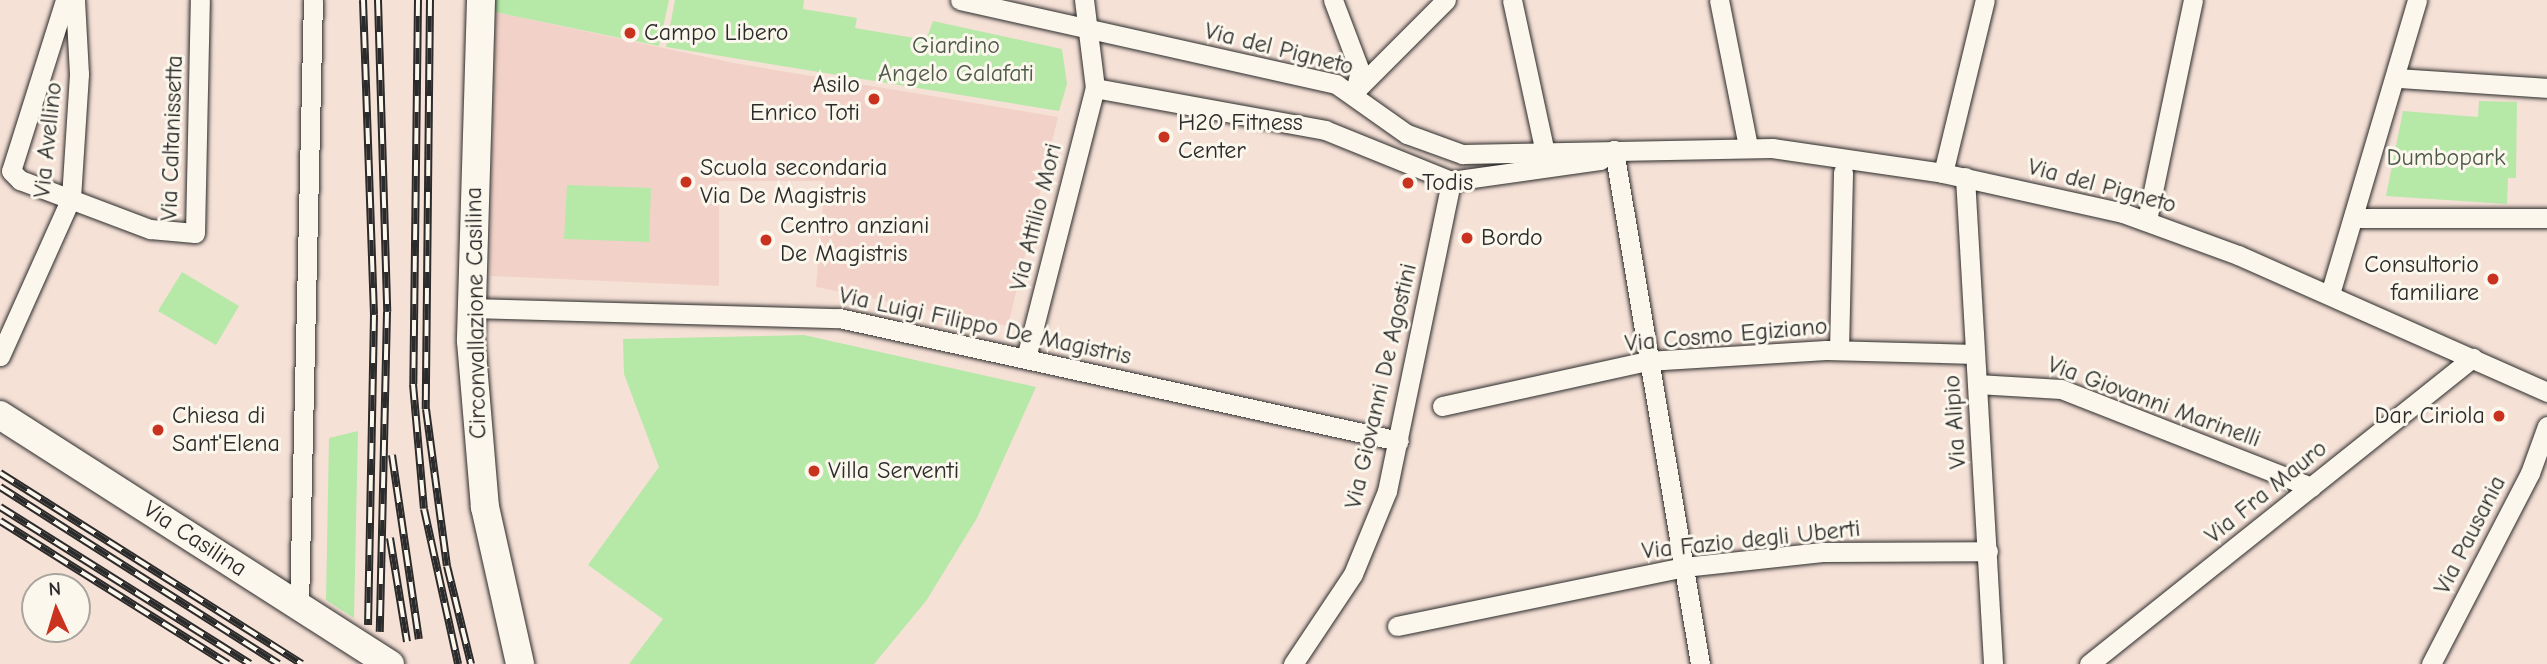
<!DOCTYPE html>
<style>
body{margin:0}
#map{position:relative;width:2547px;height:664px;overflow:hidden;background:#f6e1d7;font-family:"Comic Neue",sans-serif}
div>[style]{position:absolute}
.built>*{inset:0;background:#f2d2c8}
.green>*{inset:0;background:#b6e8a8}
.roads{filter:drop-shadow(0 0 2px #2b2b2b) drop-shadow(0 0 2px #2b2b2b)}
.minor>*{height:19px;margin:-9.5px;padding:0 9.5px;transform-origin:9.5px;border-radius:9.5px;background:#fbf7ec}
.secondary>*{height:28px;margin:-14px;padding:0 14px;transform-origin:14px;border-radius:14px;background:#fbf7ec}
.rail>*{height:8px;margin-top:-4px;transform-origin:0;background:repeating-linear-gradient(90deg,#fbf7ec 0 16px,#2b2b2b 0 32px);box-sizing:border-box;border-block:2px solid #2b2b2b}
.dots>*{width:19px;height:19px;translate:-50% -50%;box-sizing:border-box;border:4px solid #fbf7ec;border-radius:50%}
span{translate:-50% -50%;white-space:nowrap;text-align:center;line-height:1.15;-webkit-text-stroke:6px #fbf7ec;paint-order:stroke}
.poi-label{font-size:24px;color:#2b2b2b}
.left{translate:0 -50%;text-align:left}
.right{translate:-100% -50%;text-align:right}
.park-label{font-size:24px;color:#4e5a4a}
.street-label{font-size:24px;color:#2b2b2b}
.north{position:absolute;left:21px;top:573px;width:70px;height:70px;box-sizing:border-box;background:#fbf7ec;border:2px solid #a8a59f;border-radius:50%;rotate:356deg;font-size:19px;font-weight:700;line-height:28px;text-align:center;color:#2b2b2b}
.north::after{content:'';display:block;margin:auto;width:24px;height:32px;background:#c8321e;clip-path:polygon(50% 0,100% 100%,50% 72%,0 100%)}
</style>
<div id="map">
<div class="built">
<i style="clip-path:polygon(495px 12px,734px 63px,1058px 117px,1008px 326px,816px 287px,825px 181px,719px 181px,719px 286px,490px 276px)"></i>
</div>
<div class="green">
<i style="clip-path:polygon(495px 0,669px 0,659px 46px,495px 12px)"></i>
<i style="clip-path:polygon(675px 0,804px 0,803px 9px,857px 18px,855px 28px,926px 40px,933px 21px,1062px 49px,1067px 84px,1059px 111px,666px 47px)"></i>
<i style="clip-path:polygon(2479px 101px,2517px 102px,2516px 178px,2508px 178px,2507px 204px,2386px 196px,2403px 111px,2478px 117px)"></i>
<i style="clip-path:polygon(567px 185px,651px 188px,649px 242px,564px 239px)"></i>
<i style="clip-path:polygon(182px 272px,239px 306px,216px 345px,158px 311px)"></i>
<i style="clip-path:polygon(804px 335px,1036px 387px,977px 518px,926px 601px,874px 664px,629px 664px,663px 619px,588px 565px,659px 467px,624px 374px,623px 339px)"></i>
<i style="clip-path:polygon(358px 431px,354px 618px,326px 600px,329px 438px)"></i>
</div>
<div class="roads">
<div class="minor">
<i style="left:65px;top:0;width:179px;rotate:107.5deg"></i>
<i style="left:11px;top:171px;width:13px;rotate:45deg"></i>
<i style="left:20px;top:180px;width:139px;rotate:20.7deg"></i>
<i style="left:150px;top:229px;width:45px;rotate:5.1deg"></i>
<i style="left:195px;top:233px;width:233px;rotate:-88.8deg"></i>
<i style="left:960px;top:0;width:385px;rotate:12.6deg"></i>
<i style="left:1336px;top:84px;width:87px;rotate:35.2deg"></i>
<i style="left:1407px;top:134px;width:59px;rotate:20deg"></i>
<i style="left:1462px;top:154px;width:310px;rotate:-1.1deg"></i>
<i style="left:1772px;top:148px;width:173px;rotate:8.3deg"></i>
<i style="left:1943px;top:173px;width:184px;rotate:12.5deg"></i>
<i style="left:2123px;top:213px;width:122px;rotate:20.1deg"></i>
<i style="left:2238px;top:255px;width:338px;rotate:23.9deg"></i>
<i style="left:1333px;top:0;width:76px;rotate:69.2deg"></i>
<i style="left:1360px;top:71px;width:21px;rotate:104deg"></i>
<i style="left:1512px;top:0;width:156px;rotate:77.8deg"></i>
<i style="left:1719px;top:0;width:150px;rotate:78.8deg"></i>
<i style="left:2398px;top:78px;width:149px;rotate:3.8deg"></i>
<i style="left:1095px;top:88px;width:234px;rotate:10.3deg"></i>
<i style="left:1325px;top:130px;width:136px;rotate:22deg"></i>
<i style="left:1451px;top:181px;width:150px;rotate:-8deg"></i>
<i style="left:1600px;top:160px;width:17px;rotate:-36deg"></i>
<i style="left:1614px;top:150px;width:521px;rotate:80.5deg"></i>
<i style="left:1354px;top:92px;width:130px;rotate:-45deg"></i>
<i style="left:1943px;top:173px;width:178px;rotate:-76.4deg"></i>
<i style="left:1965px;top:177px;width:488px;rotate:86.7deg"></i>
<i style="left:2355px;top:218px;width:192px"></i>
<i style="left:2147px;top:220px;width:225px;rotate:-78.2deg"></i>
<i style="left:2330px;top:294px;width:307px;rotate:-73.5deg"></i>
<i style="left:471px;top:308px;width:368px;rotate:1.6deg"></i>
<i style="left:839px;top:318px;width:573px;rotate:12.39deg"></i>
<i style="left:1839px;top:350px;width:178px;rotate:-88.7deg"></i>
<i style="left:0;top:356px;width:173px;rotate:-65.8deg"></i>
<i style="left:71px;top:198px;width:124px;rotate:-86.3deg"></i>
<i style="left:79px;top:74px;width:74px;rotate:-93.1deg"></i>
<i style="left:1026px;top:358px;width:279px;rotate:-75.7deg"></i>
<i style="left:1095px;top:88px;width:89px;rotate:-97.1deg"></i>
<i style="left:1977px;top:384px;width:84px;rotate:3.4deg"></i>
<i style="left:2061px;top:389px;width:269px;rotate:21.4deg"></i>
<i style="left:1442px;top:406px;width:210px;rotate:-12.4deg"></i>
<i style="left:1647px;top:361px;width:179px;rotate:-3.5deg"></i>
<i style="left:1826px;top:350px;width:149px;rotate:1.5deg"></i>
<i style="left:299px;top:606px;width:606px;rotate:-88.68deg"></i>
<i style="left:1397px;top:626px;width:293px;rotate:-11.6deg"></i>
<i style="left:1684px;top:567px;width:139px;rotate:-6.2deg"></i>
<i style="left:1822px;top:552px;width:166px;rotate:-0.3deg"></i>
<i style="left:1293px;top:664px;width:108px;rotate:-56.3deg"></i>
<i style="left:1353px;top:574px;width:90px;rotate:-67.7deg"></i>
<i style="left:1387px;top:491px;width:317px;rotate:-78.3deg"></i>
<i style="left:2089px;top:664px;width:491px;rotate:-38.6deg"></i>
<i style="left:2431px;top:664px;width:215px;rotate:-62.6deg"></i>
<i style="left:2530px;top:473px;width:50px;rotate:-70.1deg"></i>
</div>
<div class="secondary">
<i style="left:481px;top:0;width:341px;rotate:91.7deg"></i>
<i style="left:471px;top:341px;width:167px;rotate:85.2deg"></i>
<i style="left:485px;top:507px;width:161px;rotate:77.4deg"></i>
<i style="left:0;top:415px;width:463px;rotate:32.6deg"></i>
</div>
</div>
<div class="rail">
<i style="left:363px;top:0;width:315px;rotate:88deg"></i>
<i style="left:374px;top:315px;width:310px;rotate:91.1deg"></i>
<i style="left:378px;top:0;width:312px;rotate:88.3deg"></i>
<i style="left:387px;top:312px;width:320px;rotate:91.3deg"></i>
<i style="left:418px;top:0;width:384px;rotate:90.7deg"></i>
<i style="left:413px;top:384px;width:125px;rotate:85deg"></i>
<i style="left:424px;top:509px;width:159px;rotate:77.6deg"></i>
<i style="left:430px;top:0;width:409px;rotate:90.6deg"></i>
<i style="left:426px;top:409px;width:158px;rotate:82.4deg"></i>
<i style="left:447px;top:566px;width:101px;rotate:76.2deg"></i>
<i style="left:392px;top:455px;width:186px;rotate:81.7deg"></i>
<i style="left:0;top:473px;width:357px;rotate:32.3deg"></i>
<i style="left:0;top:487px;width:330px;rotate:32.4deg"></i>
<i style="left:0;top:507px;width:295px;rotate:32.1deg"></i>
<i style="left:0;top:521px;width:269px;rotate:32.1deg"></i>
<i style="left:390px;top:538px;width:105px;rotate:80.7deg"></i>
</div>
<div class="dots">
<i style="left:630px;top:33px;background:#c8321e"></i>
<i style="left:874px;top:99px;background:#c8321e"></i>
<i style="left:1164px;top:137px;background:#c8321e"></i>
<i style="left:686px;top:182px;background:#c8321e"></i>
<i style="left:1408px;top:183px;background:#c8321e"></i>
<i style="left:1467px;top:238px;background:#c8321e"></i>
<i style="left:766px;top:240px;background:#c8321e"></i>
<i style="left:2493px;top:279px;background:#c8321e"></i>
<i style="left:2499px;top:416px;background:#c8321e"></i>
<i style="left:158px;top:430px;background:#c8321e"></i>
<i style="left:814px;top:471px;background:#c8321e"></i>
</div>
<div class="poi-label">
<span class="left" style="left:644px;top:33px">Campo Libero</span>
<span class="right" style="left:860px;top:99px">Asilo<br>Enrico Toti</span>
<span class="left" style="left:1178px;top:137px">H2O Fitness<br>Center</span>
<span class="left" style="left:700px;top:182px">Scuola secondaria<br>Via De Magistris</span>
<span class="left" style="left:1422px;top:183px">Todis</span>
<span class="left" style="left:780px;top:240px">Centro anziani<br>De Magistris</span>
<span class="left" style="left:1481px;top:238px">Bordo</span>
<span class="right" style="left:2479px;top:279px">Consultorio<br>familiare</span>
<span class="left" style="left:172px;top:430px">Chiesa di<br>Sant'Elena</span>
<span class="right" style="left:2485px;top:416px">Dar Ciriola</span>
<span class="left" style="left:828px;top:471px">Villa Serventi</span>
</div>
<div class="park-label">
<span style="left:956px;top:60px">Giardino<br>Angelo Galafati</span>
<span style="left:2446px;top:158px">Dumbopark</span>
</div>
<div class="street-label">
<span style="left:1279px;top:49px;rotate:14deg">Via del Pigneto</span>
<span style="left:172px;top:138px;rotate:-88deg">Via Caltanissetta</span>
<span style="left:48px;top:140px;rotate:-84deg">Via Avellino</span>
<span style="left:2102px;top:186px;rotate:15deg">Via del Pigneto</span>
<span style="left:1036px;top:217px;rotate:-76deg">Via Attilio Mori</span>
<span style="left:476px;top:313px;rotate:-91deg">Circonvallazione Casilina</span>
<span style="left:985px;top:326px;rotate:12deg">Via Luigi Filippo De Magistris</span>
<span style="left:1726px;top:335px;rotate:-5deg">Via Cosmo Egiziano</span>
<span style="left:1381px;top:386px;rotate:-77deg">Via Giovanni De Agostini</span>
<span style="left:2154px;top:402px;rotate:20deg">Via Giovanni Marinelli</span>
<span style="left:1955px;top:422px;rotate:-94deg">Via Alipio</span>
<span style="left:2266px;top:492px;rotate:-39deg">Via Fra Mauro</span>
<span style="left:2470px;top:535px;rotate:-63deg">Via Pausania</span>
<span style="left:195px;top:539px;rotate:33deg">Via Casilina</span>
<span style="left:1751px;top:540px;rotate:-6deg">Via Fazio degli Uberti</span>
</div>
<div class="north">N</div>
</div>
